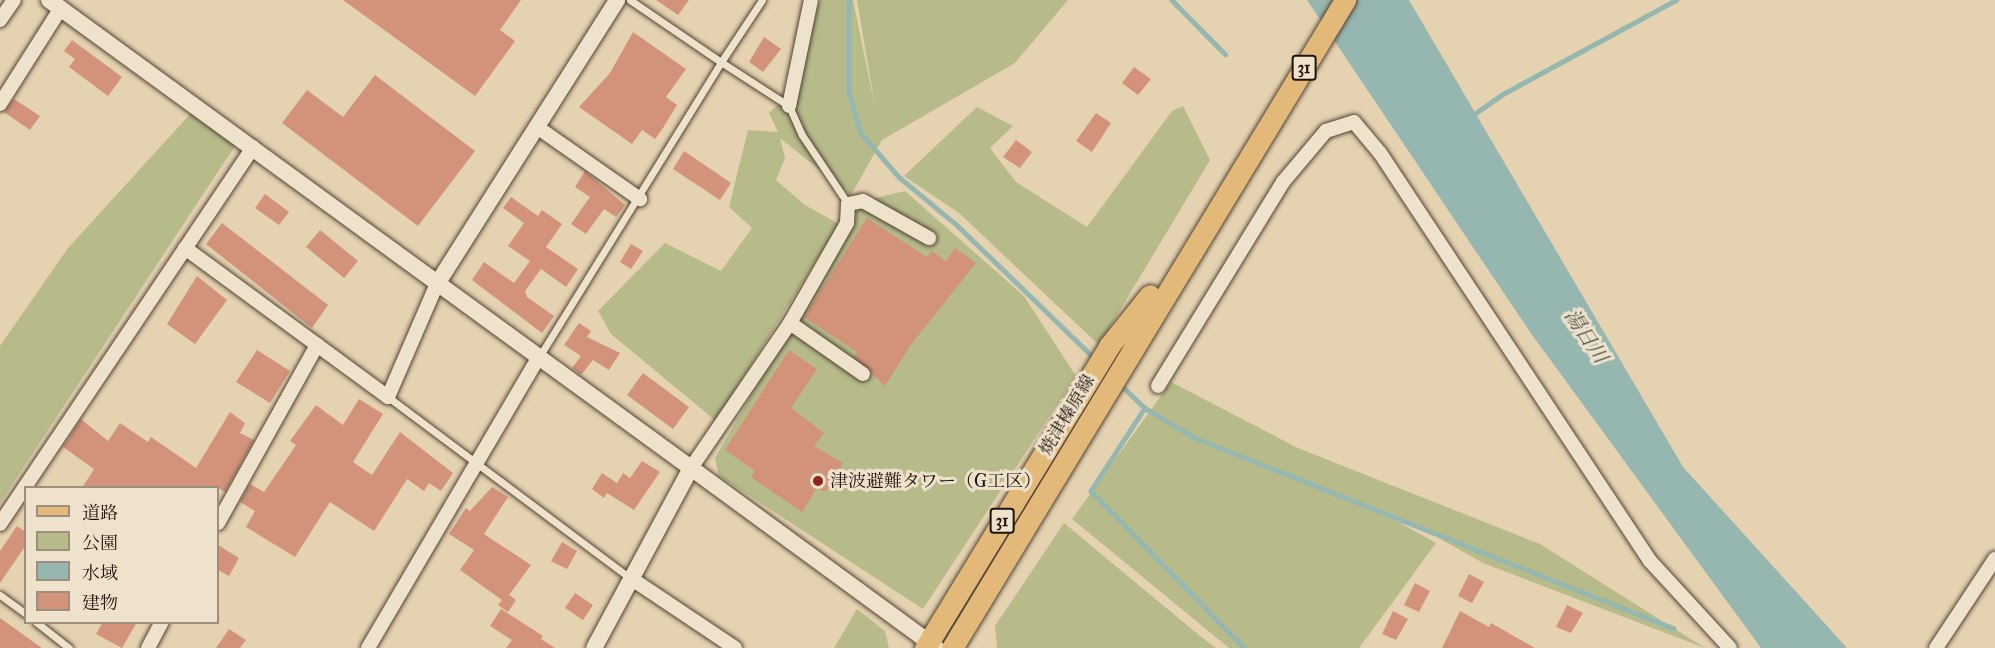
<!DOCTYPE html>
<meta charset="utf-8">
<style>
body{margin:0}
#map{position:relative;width:1995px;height:648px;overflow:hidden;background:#e5d2b1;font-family:"IM FELL Great Primer","Noto Serif JP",serif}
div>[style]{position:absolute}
.green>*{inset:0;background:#b7bb8a}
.water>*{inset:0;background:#96b6b0}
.stream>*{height:4.5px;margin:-2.25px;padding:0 2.25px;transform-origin:2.25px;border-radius:2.25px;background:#96b6b0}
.building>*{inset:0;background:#d3937b}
.roads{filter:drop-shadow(0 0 2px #514334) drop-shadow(0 0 2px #514334)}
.service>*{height:7px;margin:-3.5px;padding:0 3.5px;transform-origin:3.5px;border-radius:3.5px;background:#eee2cc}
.minor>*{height:14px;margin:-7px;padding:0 7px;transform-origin:7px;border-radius:7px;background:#eee2cc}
.tertiary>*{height:16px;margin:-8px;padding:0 8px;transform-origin:8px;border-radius:8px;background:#eee2cc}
.primary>*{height:21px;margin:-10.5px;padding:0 10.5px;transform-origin:10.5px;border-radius:10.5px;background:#e2b978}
.dots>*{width:16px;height:16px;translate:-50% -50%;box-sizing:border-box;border:3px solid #eee2cc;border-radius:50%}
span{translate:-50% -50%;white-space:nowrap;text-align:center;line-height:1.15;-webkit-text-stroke:6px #eee2cc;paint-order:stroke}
.shield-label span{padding:2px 4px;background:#eee2cc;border:2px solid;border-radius:4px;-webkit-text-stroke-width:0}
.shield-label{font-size:16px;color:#20130a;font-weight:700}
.street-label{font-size:18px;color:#20130a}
.poi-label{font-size:18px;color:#20130a}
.left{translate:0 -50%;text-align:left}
.water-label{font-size:20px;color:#494c44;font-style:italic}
.legend{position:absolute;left:24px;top:486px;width:195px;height:138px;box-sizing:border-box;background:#eee2cc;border:2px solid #9c8f7e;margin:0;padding:8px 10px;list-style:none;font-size:18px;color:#20130a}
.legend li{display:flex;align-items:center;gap:12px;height:30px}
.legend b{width:30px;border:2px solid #9c8f7e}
</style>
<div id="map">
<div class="green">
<i style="clip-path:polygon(820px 0,853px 0,875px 107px,857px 0,1068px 0,1015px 63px,882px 140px,851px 195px,780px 138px,785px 158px,776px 180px,805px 205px,839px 224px,716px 421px,611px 334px,598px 311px,665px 243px,721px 271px,752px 228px,729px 207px,748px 130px,778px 132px,769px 113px,792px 91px)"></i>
<i style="clip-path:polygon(1183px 106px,1210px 160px,1099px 345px,959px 213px,904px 176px,977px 107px,1013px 126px,990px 148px,1016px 182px,1087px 227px,1172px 111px)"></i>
<i style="clip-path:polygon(193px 111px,237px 143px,0 503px,0 346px,68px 248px)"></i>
<i style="clip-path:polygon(905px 191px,1024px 296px,1076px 376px,923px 609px,719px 476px,715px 458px,863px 201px)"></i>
<i style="clip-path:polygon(1171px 382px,1298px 448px,1540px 544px,1705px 648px,1483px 563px,1407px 520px,1362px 502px,1436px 543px,1359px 648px,1229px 648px,1072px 519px)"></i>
<i style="clip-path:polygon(1064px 523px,1200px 636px,1216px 648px,997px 648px,995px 626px)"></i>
<i style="clip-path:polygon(857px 609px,885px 631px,889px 648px,834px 648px)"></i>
</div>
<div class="water">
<i style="clip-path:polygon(1307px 0,1409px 0,1683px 467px,1847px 648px,1761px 648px,1530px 332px)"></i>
</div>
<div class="stream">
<i style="left:849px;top:0;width:93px;rotate:90deg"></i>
<i style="left:849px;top:93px;width:42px;rotate:73.3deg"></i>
<i style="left:861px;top:133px;width:58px;rotate:49.2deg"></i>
<i style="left:899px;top:177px;width:77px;rotate:39.7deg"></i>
<i style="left:958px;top:226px;width:190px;rotate:44.1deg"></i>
<i style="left:1172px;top:0;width:76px;rotate:45.5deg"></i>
<i style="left:1470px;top:117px;width:38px;rotate:-35deg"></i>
<i style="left:1501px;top:95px;width:199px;rotate:-28.5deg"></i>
<i style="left:1119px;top:383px;width:36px;rotate:44deg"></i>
<i style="left:1145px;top:408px;width:56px;rotate:31.1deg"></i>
<i style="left:1193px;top:437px;width:517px;rotate:21.7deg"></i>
<i style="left:1145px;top:408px;width:99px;rotate:123deg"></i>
<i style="left:1091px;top:491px;width:220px;rotate:45.6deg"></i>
</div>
<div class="building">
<i style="clip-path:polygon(343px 0,521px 0,500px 30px,515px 41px,475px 96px)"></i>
<i style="clip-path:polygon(656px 0,689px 0,678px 15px)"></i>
<i style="clip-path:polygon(633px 32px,686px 69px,666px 97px,677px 105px,663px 128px,655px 139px,642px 130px,632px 144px,579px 107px,610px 73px)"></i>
<i style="clip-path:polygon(764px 37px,781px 49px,763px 72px,749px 62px)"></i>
<i style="clip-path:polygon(72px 40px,122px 77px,108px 96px,69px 67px,75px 59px,64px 51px)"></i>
<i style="clip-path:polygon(1134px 67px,1151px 79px,1138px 95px,1122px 83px)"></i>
<i style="clip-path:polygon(375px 75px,475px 151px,418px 226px,282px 123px,307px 90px,343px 117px)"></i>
<i style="clip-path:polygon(14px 99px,40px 116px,30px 130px,4px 112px)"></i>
<i style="clip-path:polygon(1096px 113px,1111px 123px,1092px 152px,1076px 141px)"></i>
<i style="clip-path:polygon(1016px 140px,1032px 152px,1020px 168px,1003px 157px)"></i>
<i style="clip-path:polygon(684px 151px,731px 183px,720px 200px,673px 169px)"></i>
<i style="clip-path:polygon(585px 171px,625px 205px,616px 217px,604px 209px,586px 234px,571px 224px,590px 197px,575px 187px)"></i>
<i style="clip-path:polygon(265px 194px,289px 212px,279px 225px,255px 208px)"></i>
<i style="clip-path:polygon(511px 197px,538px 216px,542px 210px,562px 224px,546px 247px,578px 269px,566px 287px,541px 269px,525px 291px,527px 297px,554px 316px,542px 333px,472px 280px,484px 262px,514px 283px,530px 261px,508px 246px,524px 223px,503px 208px)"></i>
<i style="clip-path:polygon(867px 218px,927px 257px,932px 251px,946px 261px,955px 248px,976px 263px,910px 346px,885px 386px,854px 357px,857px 352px,804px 317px)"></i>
<i style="clip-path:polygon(222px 223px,328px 305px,312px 328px,206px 244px)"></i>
<i style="clip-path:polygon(320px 230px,358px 261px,344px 278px,306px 247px)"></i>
<i style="clip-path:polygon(631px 244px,643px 251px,631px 269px,620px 262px)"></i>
<i style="clip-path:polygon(197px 276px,227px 300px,195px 344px,167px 324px)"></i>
<i style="clip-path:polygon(579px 323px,591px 331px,587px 337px,620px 353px,609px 370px,593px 360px,581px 375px,572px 368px,581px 356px,564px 345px)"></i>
<i style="clip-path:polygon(257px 350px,290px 371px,270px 403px,236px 382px)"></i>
<i style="clip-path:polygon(789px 350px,817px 369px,791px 408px,824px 433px,814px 446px,843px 463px,825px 492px,817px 488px,802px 512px,751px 477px,755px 471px,725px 450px)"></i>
<i style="clip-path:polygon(643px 373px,689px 407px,673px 429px,627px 395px)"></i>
<i style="clip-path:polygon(359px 399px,383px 414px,353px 462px,372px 475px,400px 432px,453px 473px,441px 491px,429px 483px,424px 491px,407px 479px,374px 531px,330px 502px,295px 557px,246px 527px,255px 511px,240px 502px,250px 484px,264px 492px,296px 445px,290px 441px,316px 405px,343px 425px)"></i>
<i style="clip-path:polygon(230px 412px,245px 423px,240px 433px,254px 440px,225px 492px,218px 488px,82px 488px,94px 469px,63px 447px,81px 419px,108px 441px,120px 423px,148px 442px,151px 437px,196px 468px)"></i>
<i style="clip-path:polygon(642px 461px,660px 472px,634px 510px,607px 493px,604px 498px,592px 489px,602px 473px,617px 483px,623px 473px,630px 478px)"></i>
<i style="clip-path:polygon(492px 487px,508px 497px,484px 534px,531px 565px,509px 595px,516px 600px,508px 612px,498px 605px,502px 600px,460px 570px,474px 550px,449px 534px,466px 508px,470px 511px)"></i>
<i style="clip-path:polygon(17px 526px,26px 532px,26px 545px,0 583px,0 551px)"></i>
<i style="clip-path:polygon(562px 542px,577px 551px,567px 569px,551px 561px)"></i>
<i style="clip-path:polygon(218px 545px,239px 558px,229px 576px,218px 570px)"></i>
<i style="clip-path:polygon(1469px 574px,1484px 582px,1472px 603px,1458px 596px)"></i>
<i style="clip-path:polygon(1415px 583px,1430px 591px,1419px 612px,1404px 605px)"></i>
<i style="clip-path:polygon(575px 593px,593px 605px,583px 620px,565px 608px)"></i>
<i style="clip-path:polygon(1567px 605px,1583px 613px,1571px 633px,1556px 627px)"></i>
<i style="clip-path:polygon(501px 609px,543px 636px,541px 639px,555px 648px,506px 648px,512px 640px,490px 626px)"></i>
<i style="clip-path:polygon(1393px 611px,1408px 619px,1396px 640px,1382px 634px)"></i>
<i style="clip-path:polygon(1460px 611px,1489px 627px,1491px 623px,1535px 648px,1442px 648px)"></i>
<i style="clip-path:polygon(0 618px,42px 648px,0 648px)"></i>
<i style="clip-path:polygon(103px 622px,137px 622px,122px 648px,96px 634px)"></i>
<i style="clip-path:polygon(229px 629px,246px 640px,240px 648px,216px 648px)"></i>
</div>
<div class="roads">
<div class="service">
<i style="left:630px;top:0;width:110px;rotate:34.3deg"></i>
<i style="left:721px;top:62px;width:74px;rotate:-56.5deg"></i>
<i style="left:539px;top:357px;width:347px;rotate:-58.3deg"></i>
<i style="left:721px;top:62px;width:81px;rotate:32.9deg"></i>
<i style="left:789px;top:106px;width:32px;rotate:66deg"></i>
<i style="left:802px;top:135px;width:83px;rotate:56.3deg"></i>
<i style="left:388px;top:397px;width:302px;rotate:36.8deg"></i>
<i style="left:0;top:595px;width:32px;rotate:36deg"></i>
<i style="left:36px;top:622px;width:42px;rotate:38.2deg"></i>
</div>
<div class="minor">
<i style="left:0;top:20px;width:24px;rotate:-55deg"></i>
<i style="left:0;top:104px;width:114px;rotate:-57.6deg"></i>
<i style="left:789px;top:106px;width:108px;rotate:-78.3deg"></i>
<i style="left:537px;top:127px;width:126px;rotate:35deg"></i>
<i style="left:185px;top:248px;width:252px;rotate:36.3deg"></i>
<i style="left:388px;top:397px;width:123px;rotate:-66.6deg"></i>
<i style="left:790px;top:323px;width:89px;rotate:34.9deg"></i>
<i style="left:1158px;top:386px;width:239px;rotate:-58.5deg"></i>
<i style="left:1283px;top:182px;width:67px;rotate:-49.9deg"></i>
<i style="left:1326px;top:131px;width:29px;rotate:-18deg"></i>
<i style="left:1354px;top:122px;width:40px;rotate:50deg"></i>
<i style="left:1380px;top:153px;width:489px;rotate:56.5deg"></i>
<i style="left:1650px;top:561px;width:118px;rotate:47.4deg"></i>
<i style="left:691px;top:468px;width:176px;rotate:-55.7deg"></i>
<i style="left:790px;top:323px;width:115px;rotate:-60.3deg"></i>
<i style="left:847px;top:223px;width:19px;rotate:-87deg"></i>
<i style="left:848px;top:204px;width:15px;rotate:-11deg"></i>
<i style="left:863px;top:201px;width:76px;rotate:29.3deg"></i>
<i style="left:218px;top:523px;width:204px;rotate:-60.9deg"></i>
<i style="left:0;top:524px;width:454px;rotate:-56.1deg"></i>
<i style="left:632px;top:579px;width:124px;rotate:33.8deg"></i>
<i style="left:148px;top:648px;width:30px;rotate:-62deg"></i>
<i style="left:368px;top:648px;width:338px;rotate:-59.6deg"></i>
<i style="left:1936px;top:648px;width:107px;rotate:-56.5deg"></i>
</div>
<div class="tertiary">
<i style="left:49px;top:0;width:794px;rotate:36.09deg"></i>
<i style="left:691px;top:468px;width:204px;rotate:118.3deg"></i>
<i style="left:437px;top:284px;width:336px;rotate:-57.6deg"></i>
<i style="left:691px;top:468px;width:303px;rotate:36.2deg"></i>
</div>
<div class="primary">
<i style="left:925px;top:648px;width:354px;rotate:-58.6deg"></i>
<i style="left:1109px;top:346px;width:65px;rotate:-51.2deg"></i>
<i style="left:952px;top:648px;width:758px;rotate:-58.76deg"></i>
</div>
</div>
<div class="dots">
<i style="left:818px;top:481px;background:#8f2418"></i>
</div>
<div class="shield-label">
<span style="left:1304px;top:68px">31</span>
<span style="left:1002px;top:521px">31</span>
</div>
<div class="street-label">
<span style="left:1067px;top:415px;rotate:-59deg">焼津榛原線</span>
</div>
<div class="poi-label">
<span class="left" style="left:830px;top:481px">津波避難タワー（G工区）</span>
</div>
<div class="water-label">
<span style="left:1586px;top:336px;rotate:56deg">湯日川</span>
</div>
<ul class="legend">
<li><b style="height:8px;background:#e2b978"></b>道路</li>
<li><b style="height:16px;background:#b7bb8a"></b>公園</li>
<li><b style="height:16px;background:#96b6b0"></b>水域</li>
<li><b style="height:16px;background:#d3937b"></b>建物</li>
</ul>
</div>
